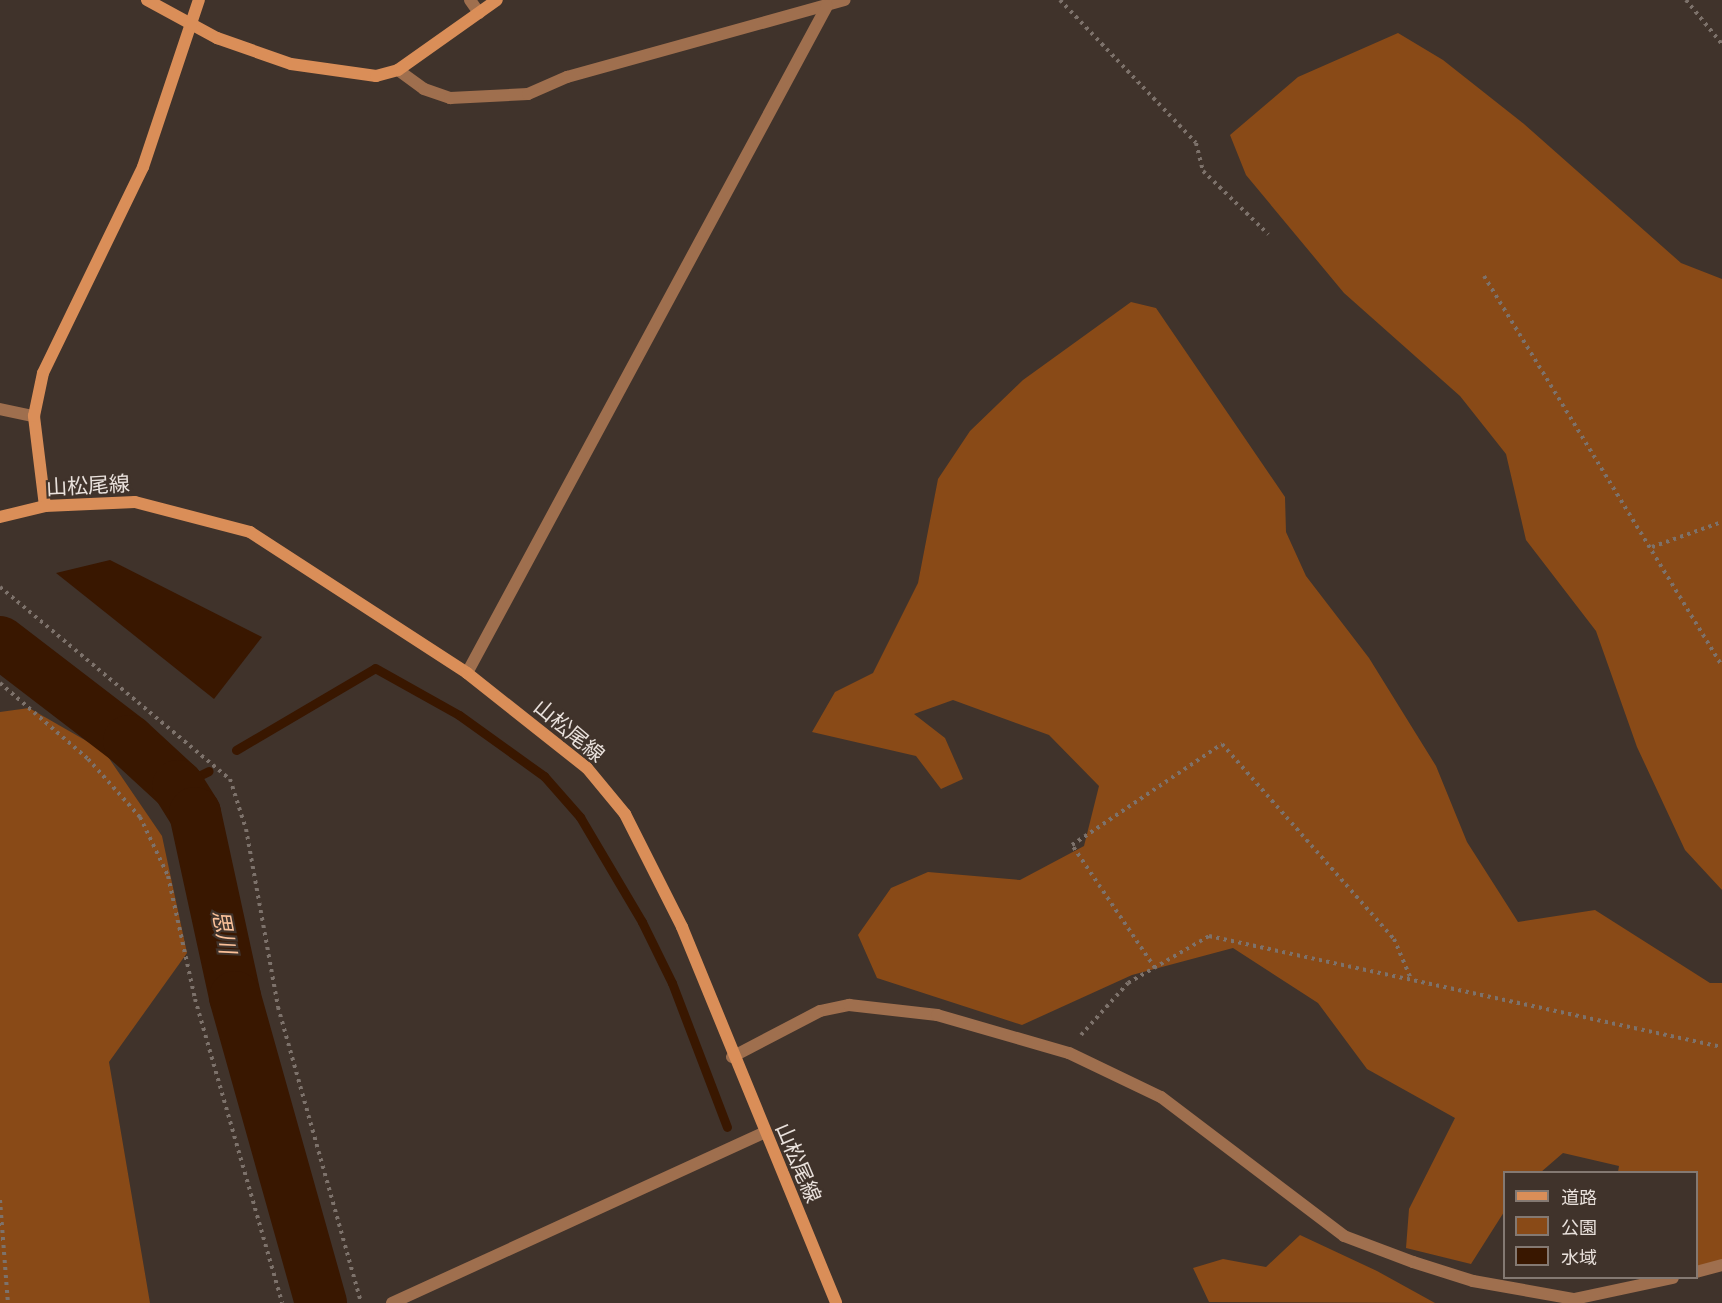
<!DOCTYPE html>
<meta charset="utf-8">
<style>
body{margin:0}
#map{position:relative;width:1722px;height:1303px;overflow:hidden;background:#40332b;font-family:Karla,"Noto Sans JP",sans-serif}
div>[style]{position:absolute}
.green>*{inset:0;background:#894a17}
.water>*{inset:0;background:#391700}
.stream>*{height:9px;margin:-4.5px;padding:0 4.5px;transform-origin:4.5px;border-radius:4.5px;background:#391700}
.river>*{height:52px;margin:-26px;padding:0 26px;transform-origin:26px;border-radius:26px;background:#391700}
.path>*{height:4px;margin-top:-2px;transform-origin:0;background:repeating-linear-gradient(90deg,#7d726b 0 3px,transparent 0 7.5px)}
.street>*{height:12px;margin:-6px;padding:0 6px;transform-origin:6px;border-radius:6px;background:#9f6f4e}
.secondary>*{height:12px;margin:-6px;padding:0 6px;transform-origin:6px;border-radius:6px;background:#da8e58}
span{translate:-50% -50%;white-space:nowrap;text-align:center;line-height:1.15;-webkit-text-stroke:4.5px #40332b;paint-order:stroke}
.street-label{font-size:21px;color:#e9e1dc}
.water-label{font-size:22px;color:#fac099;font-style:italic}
.legend{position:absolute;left:1503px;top:1171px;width:195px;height:108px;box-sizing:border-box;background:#40332b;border:2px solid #847972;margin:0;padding:8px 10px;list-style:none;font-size:18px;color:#e9e1dc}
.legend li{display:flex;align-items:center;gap:12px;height:30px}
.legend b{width:30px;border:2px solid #847972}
</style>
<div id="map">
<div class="green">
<i style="clip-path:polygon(1398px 33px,1443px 60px,1524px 124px,1681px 263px,1722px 279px,1722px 890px,1685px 850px,1637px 747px,1596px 631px,1526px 540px,1506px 454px,1460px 396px,1344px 293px,1246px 175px,1230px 135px,1298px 77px)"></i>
<i style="clip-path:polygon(1131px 302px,1156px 308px,1285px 497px,1286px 532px,1306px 576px,1369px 658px,1436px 766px,1467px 842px,1518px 922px,1595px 910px,1710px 983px,1722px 983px,1722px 1266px,1697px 1268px,1696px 1172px,1618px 1172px,1619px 1166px,1563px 1153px,1541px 1172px,1504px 1172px,1504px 1212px,1471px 1264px,1406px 1248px,1409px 1209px,1455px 1118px,1367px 1069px,1318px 1003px,1233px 948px,1132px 975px,1022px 1025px,877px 978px,858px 935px,891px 888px,928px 872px,1020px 880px,1084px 846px,1099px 786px,1049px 735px,953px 700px,914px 714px,945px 738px,963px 779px,941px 789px,916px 756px,812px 732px,835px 692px,873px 673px,918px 583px,938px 479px,970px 431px,1023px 380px)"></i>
<i style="clip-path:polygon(29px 708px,104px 751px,162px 836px,187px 953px,109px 1062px,150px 1303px,0 1303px,0 712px)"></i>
<i style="clip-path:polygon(1300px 1235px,1377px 1271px,1435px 1303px,1209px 1302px,1193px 1268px,1223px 1259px,1266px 1267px)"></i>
</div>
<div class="water">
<i style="clip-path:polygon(110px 560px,262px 637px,214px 699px,56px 573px)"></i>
</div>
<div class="stream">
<i style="left:236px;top:750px;width:161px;rotate:-30.5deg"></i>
<i style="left:375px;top:668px;width:96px;rotate:29.2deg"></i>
<i style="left:459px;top:715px;width:105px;rotate:35.7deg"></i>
<i style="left:544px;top:776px;width:55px;rotate:48.7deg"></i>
<i style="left:580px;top:817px;width:122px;rotate:59.4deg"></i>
<i style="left:642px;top:922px;width:68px;rotate:63.8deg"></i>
<i style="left:672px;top:983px;width:154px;rotate:69.1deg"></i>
<i style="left:178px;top:786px;width:34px;rotate:-26deg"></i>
</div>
<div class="river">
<i style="left:0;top:642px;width:163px;rotate:37.5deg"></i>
<i style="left:129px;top:741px;width:67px;rotate:42.6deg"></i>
<i style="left:178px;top:786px;width:32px;rotate:58deg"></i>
<i style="left:195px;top:813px;width:188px;rotate:77.7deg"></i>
<i style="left:235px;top:997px;width:318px;rotate:74.3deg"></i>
</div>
<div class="path">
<i style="left:1060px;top:0;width:197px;rotate:46.4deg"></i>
<i style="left:1196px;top:143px;width:29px;rotate:76deg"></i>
<i style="left:1203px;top:171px;width:91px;rotate:44.1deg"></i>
<i style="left:1686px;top:0;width:57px;rotate:50.7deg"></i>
<i style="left:1484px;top:276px;width:457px;rotate:58.6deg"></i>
<i style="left:1652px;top:547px;width:74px;rotate:-19.7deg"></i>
<i style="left:0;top:587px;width:300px;rotate:39.9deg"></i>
<i style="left:230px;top:779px;width:52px;rotate:72.3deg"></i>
<i style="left:246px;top:829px;width:181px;rotate:79.8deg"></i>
<i style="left:278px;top:1007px;width:307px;rotate:74.3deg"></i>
<i style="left:0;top:683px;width:116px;rotate:40.8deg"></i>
<i style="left:88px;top:759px;width:78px;rotate:48.1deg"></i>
<i style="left:140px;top:817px;width:65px;rotate:64.6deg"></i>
<i style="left:168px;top:876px;width:126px;rotate:77.6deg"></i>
<i style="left:195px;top:999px;width:316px;rotate:74deg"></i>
<i style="left:1155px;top:968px;width:148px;rotate:-124deg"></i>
<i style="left:1072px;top:845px;width:181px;rotate:-34deg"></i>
<i style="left:1222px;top:744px;width:260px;rotate:48.6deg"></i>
<i style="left:1394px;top:939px;width:43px;rotate:67deg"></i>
<i style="left:1081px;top:1035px;width:70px;rotate:-47.9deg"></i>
<i style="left:1128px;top:983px;width:94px;rotate:-30.1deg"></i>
<i style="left:1209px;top:936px;width:525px;rotate:12.21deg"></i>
<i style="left:0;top:1200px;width:103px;rotate:85.6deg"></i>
</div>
<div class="street">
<i style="left:470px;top:0;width:16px;rotate:55deg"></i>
<i style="left:398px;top:70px;width:32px;rotate:36deg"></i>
<i style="left:424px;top:89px;width:28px;rotate:19deg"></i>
<i style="left:450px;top:98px;width:78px;rotate:-2.9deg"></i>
<i style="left:528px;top:94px;width:43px;rotate:-23.6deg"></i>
<i style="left:567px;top:77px;width:288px;rotate:-15.5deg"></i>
<i style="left:0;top:409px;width:35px;rotate:12deg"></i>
<i style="left:467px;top:673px;width:758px;rotate:-61.64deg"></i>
<i style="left:732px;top:1057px;width:99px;rotate:-27.6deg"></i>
<i style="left:820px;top:1011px;width:30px;rotate:-12deg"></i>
<i style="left:849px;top:1005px;width:89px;rotate:6.5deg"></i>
<i style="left:937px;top:1015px;width:137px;rotate:16.1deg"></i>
<i style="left:1069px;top:1053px;width:102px;rotate:25.6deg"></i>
<i style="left:1161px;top:1097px;width:230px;rotate:37.2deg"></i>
<i style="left:1344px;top:1236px;width:74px;rotate:20.6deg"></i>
<i style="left:1413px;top:1262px;width:63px;rotate:17.6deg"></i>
<i style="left:1473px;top:1281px;width:103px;rotate:10.1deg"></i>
<i style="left:1574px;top:1299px;width:101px;rotate:-12deg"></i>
<i style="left:1696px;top:1272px;width:27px;rotate:-15deg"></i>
<i style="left:392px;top:1303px;width:409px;rotate:-24.6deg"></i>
</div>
<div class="secondary">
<i style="left:147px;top:0;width:80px;rotate:28.5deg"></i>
<i style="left:217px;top:38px;width:78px;rotate:19.4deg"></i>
<i style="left:291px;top:64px;width:86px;rotate:8deg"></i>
<i style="left:376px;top:76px;width:23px;rotate:-15deg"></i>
<i style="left:398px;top:70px;width:121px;rotate:-35.3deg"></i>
<i style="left:45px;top:506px;width:91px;rotate:-97deg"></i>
<i style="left:34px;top:416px;width:44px;rotate:-78.2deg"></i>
<i style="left:43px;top:373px;width:229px;rotate:-64.1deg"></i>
<i style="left:143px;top:167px;width:176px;rotate:-71.5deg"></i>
<i style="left:0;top:517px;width:46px;rotate:-13.7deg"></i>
<i style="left:45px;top:506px;width:90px;rotate:-2.5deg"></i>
<i style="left:135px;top:502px;width:119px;rotate:14.6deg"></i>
<i style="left:250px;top:532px;width:259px;rotate:33deg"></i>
<i style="left:467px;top:673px;width:153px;rotate:38.4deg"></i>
<i style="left:587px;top:768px;width:60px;rotate:50.4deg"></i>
<i style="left:625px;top:814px;width:127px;rotate:63.2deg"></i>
<i style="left:682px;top:927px;width:406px;rotate:67.7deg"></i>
</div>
<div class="street-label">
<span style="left:88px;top:486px;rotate:-3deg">山松尾線</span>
<span style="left:569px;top:731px;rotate:40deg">山松尾線</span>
<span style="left:798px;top:1163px;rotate:67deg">山松尾線</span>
</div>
<div class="water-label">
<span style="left:223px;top:932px;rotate:79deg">思川</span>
</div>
<ul class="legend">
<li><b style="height:8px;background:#da8e58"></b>道路</li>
<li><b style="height:16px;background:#894a17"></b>公園</li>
<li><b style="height:16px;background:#391700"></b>水域</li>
</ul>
</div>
